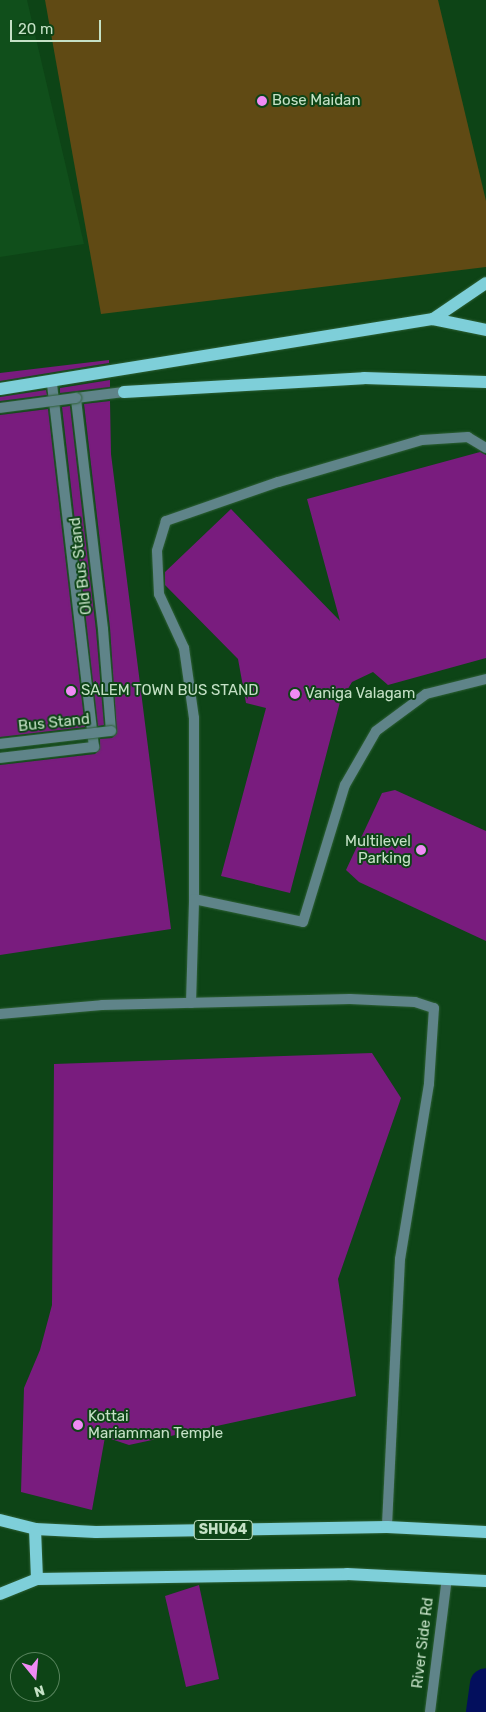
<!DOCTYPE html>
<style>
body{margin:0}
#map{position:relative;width:486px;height:1712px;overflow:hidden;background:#0d4416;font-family:Rubik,sans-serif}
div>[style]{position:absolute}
.built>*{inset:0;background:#104f1b}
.green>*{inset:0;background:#604a14}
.canal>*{height:32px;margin:-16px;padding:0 16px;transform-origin:16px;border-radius:16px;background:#030f5d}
.building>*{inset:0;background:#791c7e}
.roads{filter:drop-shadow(0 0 1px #2e6036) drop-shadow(0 0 1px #2e6036)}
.service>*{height:10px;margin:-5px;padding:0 5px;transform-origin:5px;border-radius:5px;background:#5f8489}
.minor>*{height:10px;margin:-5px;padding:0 5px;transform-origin:5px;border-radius:5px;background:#5f8489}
.primary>*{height:12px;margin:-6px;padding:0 6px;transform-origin:6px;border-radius:6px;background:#7ecfd9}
.bridges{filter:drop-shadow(0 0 1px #2e6036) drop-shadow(0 0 1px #2e6036)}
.service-bridge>*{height:10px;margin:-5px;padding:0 5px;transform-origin:5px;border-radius:5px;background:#5f8489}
.dots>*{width:14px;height:14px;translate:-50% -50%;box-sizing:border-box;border:2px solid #0d4416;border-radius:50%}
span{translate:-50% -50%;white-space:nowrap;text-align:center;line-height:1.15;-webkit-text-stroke:4px #0d4416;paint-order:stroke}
.shield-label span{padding:1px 4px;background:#0d4416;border:1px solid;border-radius:4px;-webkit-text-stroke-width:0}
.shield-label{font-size:14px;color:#c5e1c6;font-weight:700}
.poi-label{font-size:15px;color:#c5e1c6}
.left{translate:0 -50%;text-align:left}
.right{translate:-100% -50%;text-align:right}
.street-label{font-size:15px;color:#c5e1c6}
.north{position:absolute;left:10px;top:1652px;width:50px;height:50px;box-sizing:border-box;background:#0d4416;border:1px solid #57835c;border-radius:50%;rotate:163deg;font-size:14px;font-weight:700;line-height:20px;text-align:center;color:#c5e1c6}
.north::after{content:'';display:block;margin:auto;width:18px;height:22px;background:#f08bf5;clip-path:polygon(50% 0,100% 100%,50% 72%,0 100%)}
.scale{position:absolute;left:10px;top:20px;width:91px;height:22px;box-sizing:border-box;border:2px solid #c5e1c6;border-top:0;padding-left:6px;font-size:15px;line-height:18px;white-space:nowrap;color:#c5e1c6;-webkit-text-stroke:4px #0d4416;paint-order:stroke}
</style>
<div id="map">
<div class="built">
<i style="clip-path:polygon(0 0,27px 0,84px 244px,0 257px)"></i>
</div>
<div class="green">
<i style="clip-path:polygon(45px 0,438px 0,486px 201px,486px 267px,101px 314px)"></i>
</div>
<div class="canal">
<i style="left:482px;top:1712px;width:28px;rotate:-82deg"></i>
</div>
<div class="building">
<i style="clip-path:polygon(109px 360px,109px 363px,0 381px,0 373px)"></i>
<i style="clip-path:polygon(110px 380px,110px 387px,60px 393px,60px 388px)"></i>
<i style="clip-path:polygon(46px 390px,47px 395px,0 401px,0 397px)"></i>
<i style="clip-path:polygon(110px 401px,111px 454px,171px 929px,0 955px,0 765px,95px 754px,100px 749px,100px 739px,112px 738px,117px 733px,110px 628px,84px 404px)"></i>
<i style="clip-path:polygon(70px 406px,96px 630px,104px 725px,98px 726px,62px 407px)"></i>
<i style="clip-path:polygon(48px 409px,85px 727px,0 737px,0 415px)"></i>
<i style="clip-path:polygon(480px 452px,486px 455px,486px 658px,388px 685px,373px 672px,352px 682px,340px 702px,290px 893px,221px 876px,266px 708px,246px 703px,238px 659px,165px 585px,165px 572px,231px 509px,340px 621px,307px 499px)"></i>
<i style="clip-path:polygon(395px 790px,486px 831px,486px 941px,359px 882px,346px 870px,382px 793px)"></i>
<i style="clip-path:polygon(372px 1053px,401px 1098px,338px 1279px,356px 1396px,129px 1445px,105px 1437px,92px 1510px,21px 1492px,24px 1388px,40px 1350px,52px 1305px,54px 1064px)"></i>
<i style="clip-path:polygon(199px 1585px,219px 1679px,186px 1687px,165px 1596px)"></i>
</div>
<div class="roads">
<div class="service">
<i style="left:111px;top:731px;width:102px;rotate:-94.5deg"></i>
<i style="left:103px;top:629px;width:233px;rotate:-96.7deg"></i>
<i style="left:76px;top:398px;width:48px;rotate:-7.1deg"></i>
</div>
<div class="minor">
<i style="left:486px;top:448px;width:21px;rotate:-149deg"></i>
<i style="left:468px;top:437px;width:46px;rotate:176.3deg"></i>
<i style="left:422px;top:440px;width:150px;rotate:163.7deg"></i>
<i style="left:278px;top:482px;width:119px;rotate:160.8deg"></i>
<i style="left:166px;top:521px;width:31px;rotate:107deg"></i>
<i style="left:157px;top:551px;width:43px;rotate:87.3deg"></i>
<i style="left:159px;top:594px;width:60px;rotate:65.2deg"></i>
<i style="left:184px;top:648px;width:71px;rotate:81.9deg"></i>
<i style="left:194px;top:718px;width:181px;rotate:90deg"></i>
<i style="left:194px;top:899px;width:111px;rotate:11.9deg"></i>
<i style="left:303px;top:922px;width:143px;rotate:-73deg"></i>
<i style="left:345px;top:785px;width:62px;rotate:-60.1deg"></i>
<i style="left:376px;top:731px;width:62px;rotate:-36.5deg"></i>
<i style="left:426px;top:694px;width:62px;rotate:-14deg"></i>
<i style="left:0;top:758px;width:95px;rotate:-6.7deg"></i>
<i style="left:94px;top:747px;width:367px;rotate:-96.6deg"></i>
<i style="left:191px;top:1003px;width:104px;rotate:-88.3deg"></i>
<i style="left:0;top:1014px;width:102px;rotate:-5deg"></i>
<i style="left:102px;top:1005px;width:248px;rotate:-1.4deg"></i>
<i style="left:350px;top:999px;width:65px;rotate:2.6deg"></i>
<i style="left:415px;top:1002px;width:20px;rotate:18deg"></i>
<i style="left:434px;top:1008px;width:76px;rotate:93.8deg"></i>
<i style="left:429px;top:1084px;width:177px;rotate:99.4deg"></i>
<i style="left:400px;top:1259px;width:268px;rotate:92.8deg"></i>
<i style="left:430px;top:1712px;width:135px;rotate:-82.8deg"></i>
</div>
<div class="primary">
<i style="left:433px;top:319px;width:64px;rotate:-34.2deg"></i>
<i style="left:0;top:389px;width:439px;rotate:-9.2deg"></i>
<i style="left:433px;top:319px;width:54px;rotate:11.7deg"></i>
<i style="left:124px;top:392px;width:240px;rotate:-3.3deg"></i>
<i style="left:364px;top:378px;width:122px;rotate:1.9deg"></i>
<i style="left:0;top:1520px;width:36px;rotate:14deg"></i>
<i style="left:35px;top:1529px;width:61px;rotate:2.8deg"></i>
<i style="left:96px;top:1532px;width:291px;rotate:-1deg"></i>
<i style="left:387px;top:1527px;width:99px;rotate:2.9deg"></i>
<i style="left:35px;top:1529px;width:50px;rotate:87.7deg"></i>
<i style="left:0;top:1594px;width:40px;rotate:-22deg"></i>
<i style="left:37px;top:1579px;width:310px;rotate:-0.9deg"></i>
<i style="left:347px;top:1574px;width:139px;rotate:2.9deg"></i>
</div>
</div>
<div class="bridges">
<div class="service-bridge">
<i style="left:0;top:408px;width:77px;rotate:-7.5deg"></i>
<i style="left:0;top:744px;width:112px;rotate:-6.7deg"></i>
</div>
</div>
<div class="dots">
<i style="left:262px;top:101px;background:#f08bf5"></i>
<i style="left:71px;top:691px;background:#f08bf5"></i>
<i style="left:295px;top:694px;background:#f08bf5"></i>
<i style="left:421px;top:850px;background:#f08bf5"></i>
<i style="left:78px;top:1425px;background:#f08bf5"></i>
</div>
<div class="shield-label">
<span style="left:223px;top:1530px">SHU64</span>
</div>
<div class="poi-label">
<span class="left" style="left:272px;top:101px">Bose Maidan</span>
<span class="left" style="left:81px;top:691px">SALEM TOWN BUS STAND</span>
<span class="left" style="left:305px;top:694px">Vaniga Valagam</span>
<span class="right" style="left:411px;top:850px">Multilevel<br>Parking</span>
<span class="left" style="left:88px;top:1425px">Kottai<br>Mariamman Temple</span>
</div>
<div class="street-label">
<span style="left:81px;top:566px;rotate:-97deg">Old Bus Stand</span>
<span style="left:54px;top:723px;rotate:-6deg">Bus Stand</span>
<span style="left:423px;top:1643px;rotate:-83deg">River Side Rd</span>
</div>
<div class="north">N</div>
<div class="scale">20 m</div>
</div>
